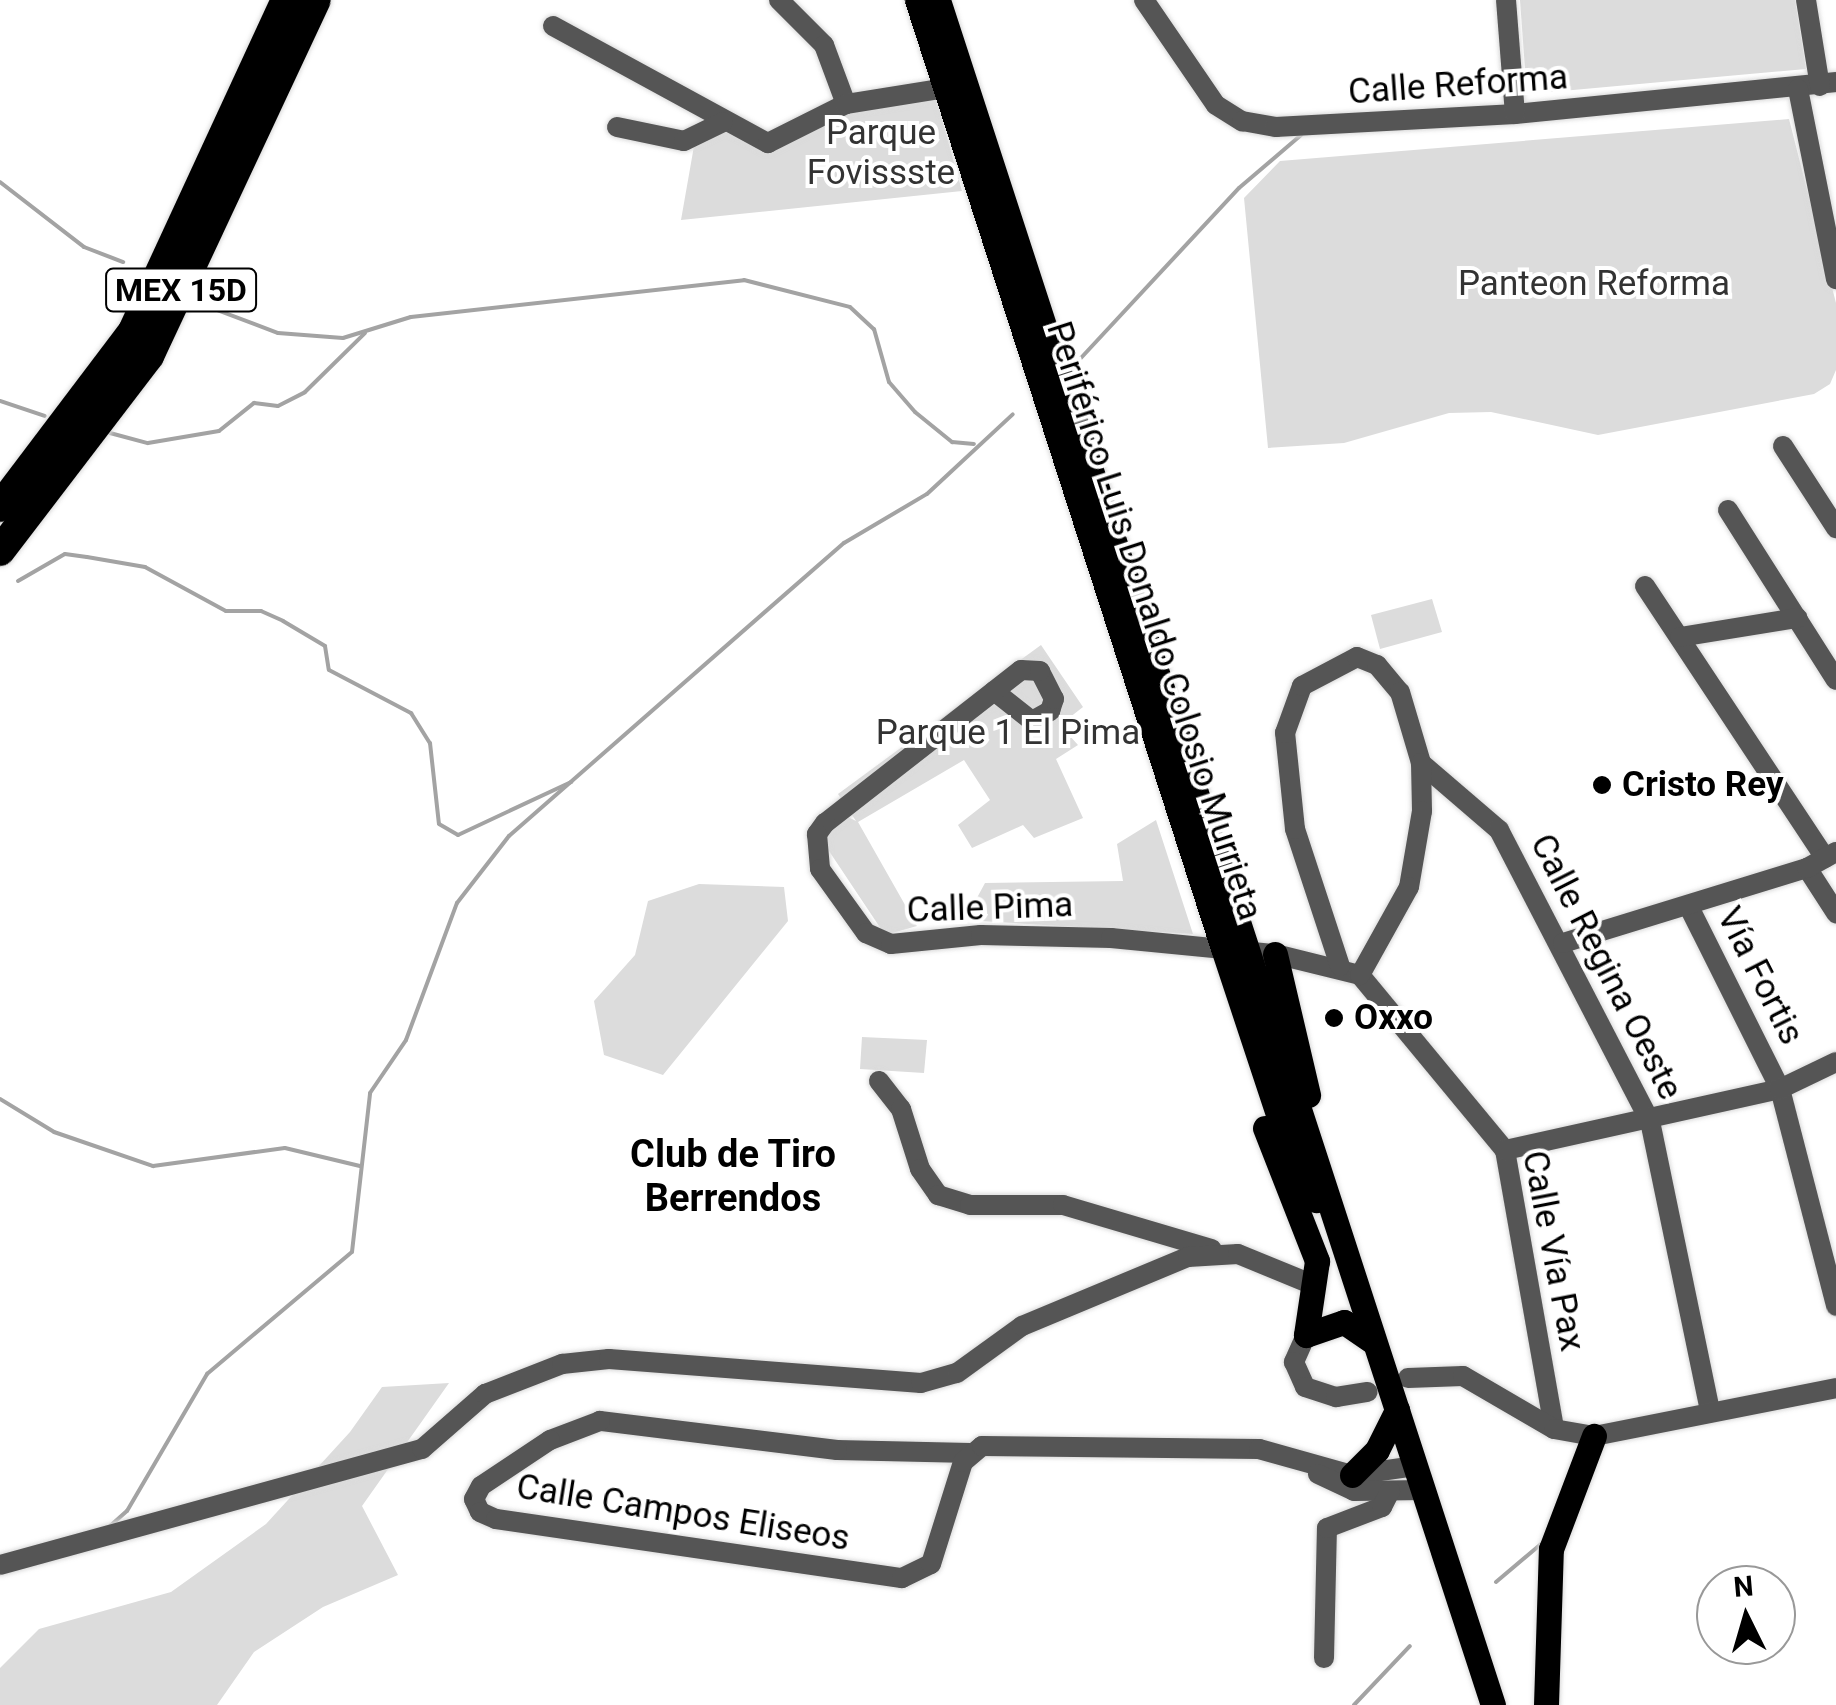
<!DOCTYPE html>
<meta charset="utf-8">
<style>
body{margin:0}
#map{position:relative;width:1836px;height:1705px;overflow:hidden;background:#fff;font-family:Roboto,sans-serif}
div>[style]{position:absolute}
.green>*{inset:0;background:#dcdcdc}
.stream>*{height:4px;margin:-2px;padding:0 2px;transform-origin:2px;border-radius:2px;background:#a3a3a3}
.roads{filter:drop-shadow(0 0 2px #dbdbdb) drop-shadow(0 0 2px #dbdbdb)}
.minor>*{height:20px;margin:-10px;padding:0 10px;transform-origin:10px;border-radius:10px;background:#555}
.major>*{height:25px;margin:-12.5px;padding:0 12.5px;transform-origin:12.5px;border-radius:12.5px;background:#000}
.highway>*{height:30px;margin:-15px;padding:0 15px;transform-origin:15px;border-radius:15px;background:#000}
.dots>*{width:28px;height:28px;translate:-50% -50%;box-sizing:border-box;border:5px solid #fff;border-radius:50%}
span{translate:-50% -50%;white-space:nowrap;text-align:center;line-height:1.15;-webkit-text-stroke:8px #fff;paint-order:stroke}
.shield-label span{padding:2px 8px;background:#fff;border:2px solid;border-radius:8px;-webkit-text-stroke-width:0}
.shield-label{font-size:32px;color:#000;font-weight:700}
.street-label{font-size:35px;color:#000}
.park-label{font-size:35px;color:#333}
.poi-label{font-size:35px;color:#000;font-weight:700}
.left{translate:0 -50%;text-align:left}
.neighbourhood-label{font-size:38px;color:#000;font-weight:700}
.north{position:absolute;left:1696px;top:1565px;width:100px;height:100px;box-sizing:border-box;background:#fff;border:2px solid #999;border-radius:50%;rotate:355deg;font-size:28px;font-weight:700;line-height:40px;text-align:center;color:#000}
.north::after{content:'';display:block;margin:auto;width:35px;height:45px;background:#000;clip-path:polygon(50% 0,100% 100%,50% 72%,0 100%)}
</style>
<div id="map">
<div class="green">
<i style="clip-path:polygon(1520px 0,1795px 0,1806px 69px,1551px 92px,1525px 69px)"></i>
<i style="clip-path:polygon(936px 98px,962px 191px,681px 220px,694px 146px,724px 127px,754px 145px,862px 107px)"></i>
<i style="clip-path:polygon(1789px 119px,1836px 303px,1836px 370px,1830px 384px,1814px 394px,1598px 435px,1491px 412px,1449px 413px,1344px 443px,1268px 448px,1244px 198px,1280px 161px)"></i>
<i style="clip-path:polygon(1432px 599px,1442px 632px,1380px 649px,1371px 615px)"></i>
<i style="clip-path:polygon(1041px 645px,1083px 707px,1060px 725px,1078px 745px,1056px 759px,1083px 818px,1034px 838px,1023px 825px,972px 848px,958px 825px,990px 800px,964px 760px,858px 822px,917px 926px,885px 935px,819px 836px,848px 817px,856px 821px,838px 794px)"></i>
<i style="clip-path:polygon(1156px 820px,1193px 934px,965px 920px,985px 883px,1123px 881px,1117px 844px)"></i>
<i style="clip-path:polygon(699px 884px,784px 887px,788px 921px,663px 1075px,604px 1055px,594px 1001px,635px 955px,648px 901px)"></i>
<i style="clip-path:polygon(862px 1037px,927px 1040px,924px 1073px,860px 1069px)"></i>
<i style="clip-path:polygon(449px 1383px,362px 1506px,398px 1575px,323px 1607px,254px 1652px,217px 1705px,0 1705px,0 1668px,39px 1629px,171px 1592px,266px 1524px,350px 1432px,382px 1387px)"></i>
</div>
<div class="stream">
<i style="left:0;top:182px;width:106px;rotate:37.7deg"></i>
<i style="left:84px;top:247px;width:42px;rotate:21deg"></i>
<i style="left:193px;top:301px;width:91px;rotate:20.6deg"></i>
<i style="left:278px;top:333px;width:65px;rotate:4.4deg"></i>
<i style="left:343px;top:338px;width:71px;rotate:-17.2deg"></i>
<i style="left:411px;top:317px;width:335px;rotate:-6.3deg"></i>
<i style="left:744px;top:280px;width:109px;rotate:14.3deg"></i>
<i style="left:850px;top:307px;width:33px;rotate:43deg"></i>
<i style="left:874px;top:329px;width:55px;rotate:74.2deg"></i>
<i style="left:889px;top:382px;width:40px;rotate:49deg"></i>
<i style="left:915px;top:412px;width:48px;rotate:39deg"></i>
<i style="left:952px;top:442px;width:22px;rotate:5deg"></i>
<i style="left:1080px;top:359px;width:233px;rotate:-47.1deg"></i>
<i style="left:1239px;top:188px;width:82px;rotate:-40.5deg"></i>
<i style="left:0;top:401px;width:47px;rotate:18.4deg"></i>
<i style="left:110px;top:433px;width:39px;rotate:15deg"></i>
<i style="left:148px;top:443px;width:72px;rotate:-9.6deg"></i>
<i style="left:219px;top:431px;width:45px;rotate:-38.7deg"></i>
<i style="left:254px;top:403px;width:24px;rotate:7deg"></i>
<i style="left:278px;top:406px;width:30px;rotate:-27deg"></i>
<i style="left:305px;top:392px;width:84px;rotate:-44.5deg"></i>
<i style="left:18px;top:581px;width:54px;rotate:-29.9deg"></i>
<i style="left:65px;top:554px;width:22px;rotate:8deg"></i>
<i style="left:87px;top:557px;width:59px;rotate:9.8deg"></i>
<i style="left:145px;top:567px;width:92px;rotate:28.5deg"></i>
<i style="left:226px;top:611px;width:35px"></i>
<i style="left:261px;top:611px;width:24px;rotate:24deg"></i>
<i style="left:283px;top:621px;width:49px;rotate:30.8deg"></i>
<i style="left:325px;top:646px;width:24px;rotate:81deg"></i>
<i style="left:329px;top:670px;width:93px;rotate:27.7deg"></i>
<i style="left:411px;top:713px;width:36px;rotate:58deg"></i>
<i style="left:430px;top:743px;width:81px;rotate:83.7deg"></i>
<i style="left:439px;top:824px;width:22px;rotate:30deg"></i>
<i style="left:458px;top:835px;width:125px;rotate:-25.1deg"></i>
<i style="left:0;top:1099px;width:63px;rotate:31.4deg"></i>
<i style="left:54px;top:1132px;width:105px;rotate:19deg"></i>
<i style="left:153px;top:1166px;width:133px;rotate:-7.8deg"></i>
<i style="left:285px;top:1148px;width:77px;rotate:13.5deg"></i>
<i style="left:109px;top:1527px;width:24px;rotate:-42deg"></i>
<i style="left:127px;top:1511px;width:159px;rotate:-59.7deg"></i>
<i style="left:207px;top:1374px;width:189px;rotate:-40.1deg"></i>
<i style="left:352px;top:1252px;width:160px;rotate:-83.5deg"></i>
<i style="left:370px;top:1093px;width:64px;rotate:-55.8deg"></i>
<i style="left:406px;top:1040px;width:146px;rotate:-69.6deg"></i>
<i style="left:457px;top:903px;width:85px;rotate:-52.2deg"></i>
<i style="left:509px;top:836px;width:445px;rotate:-41.2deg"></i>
<i style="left:844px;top:543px;width:96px;rotate:-30.6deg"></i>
<i style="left:927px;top:494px;width:117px;rotate:-42.9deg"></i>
<i style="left:1496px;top:1582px;width:59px;rotate:-40.2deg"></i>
<i style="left:1354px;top:1705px;width:81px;rotate:-46.5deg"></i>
</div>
<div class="roads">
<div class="minor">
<i style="left:779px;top:0;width:64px;rotate:45deg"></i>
<i style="left:824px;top:45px;width:63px;rotate:69.6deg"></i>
<i style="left:1144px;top:0;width:127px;rotate:55.6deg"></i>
<i style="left:1216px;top:105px;width:31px;rotate:32deg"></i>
<i style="left:1242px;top:121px;width:35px;rotate:10deg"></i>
<i style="left:1276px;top:127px;width:239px;rotate:-3.1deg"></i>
<i style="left:1515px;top:114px;width:323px;rotate:-5.7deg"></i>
<i style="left:1506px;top:0;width:114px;rotate:85.5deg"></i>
<i style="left:1806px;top:0;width:87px;rotate:80.8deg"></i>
<i style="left:553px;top:26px;width:245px;rotate:28.6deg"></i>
<i style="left:768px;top:143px;width:87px;rotate:-26.6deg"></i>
<i style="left:846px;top:104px;width:114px;rotate:-9.1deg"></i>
<i style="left:1798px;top:89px;width:194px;rotate:78.7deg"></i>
<i style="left:617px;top:127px;width:68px;rotate:11.8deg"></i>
<i style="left:684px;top:141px;width:43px;rotate:-26deg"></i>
<i style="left:1783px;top:446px;width:98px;rotate:57.1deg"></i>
<i style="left:1728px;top:510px;width:201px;rotate:57.6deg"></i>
<i style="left:1645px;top:586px;width:326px;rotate:56.5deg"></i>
<i style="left:1680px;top:637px;width:119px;rotate:-9.2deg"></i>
<i style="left:994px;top:691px;width:48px;rotate:38.3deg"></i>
<i style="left:1032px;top:721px;width:21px;rotate:-29deg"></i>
<i style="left:1050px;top:711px;width:13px;rotate:-72deg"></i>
<i style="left:1054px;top:699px;width:31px;rotate:-117deg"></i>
<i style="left:1040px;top:671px;width:19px;rotate:-177deg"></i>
<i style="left:1021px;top:670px;width:249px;rotate:142deg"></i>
<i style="left:825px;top:823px;width:14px;rotate:126deg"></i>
<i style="left:817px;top:834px;width:35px;rotate:85deg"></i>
<i style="left:820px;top:869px;width:79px;rotate:54.3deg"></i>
<i style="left:866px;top:933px;width:27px;rotate:24deg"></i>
<i style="left:891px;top:944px;width:90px;rotate:-5.7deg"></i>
<i style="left:981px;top:935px;width:130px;rotate:1.3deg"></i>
<i style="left:1111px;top:938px;width:165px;rotate:5.6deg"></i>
<i style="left:1275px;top:954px;width:88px;rotate:13.9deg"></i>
<i style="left:1360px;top:975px;width:227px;rotate:50.4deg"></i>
<i style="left:1505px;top:1150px;width:283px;rotate:80deg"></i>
<i style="left:1421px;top:763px;width:103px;rotate:40.7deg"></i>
<i style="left:1499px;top:830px;width:328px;rotate:62.6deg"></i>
<i style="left:1650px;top:1121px;width:297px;rotate:78.3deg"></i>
<i style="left:1807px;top:868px;width:54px;rotate:57.2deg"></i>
<i style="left:1689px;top:907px;width:203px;rotate:63.4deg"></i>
<i style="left:1780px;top:1089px;width:224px;rotate:75.5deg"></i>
<i style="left:1563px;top:943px;width:255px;rotate:-17.1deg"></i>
<i style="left:1807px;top:868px;width:33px;rotate:-29deg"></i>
<i style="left:1340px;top:966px;width:144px;rotate:-108.2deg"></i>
<i style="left:1295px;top:829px;width:97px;rotate:-95.9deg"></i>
<i style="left:1285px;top:733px;width:50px;rotate:-70.1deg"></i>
<i style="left:1302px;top:686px;width:62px;rotate:-27.8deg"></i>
<i style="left:1357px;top:657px;width:22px;rotate:22deg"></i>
<i style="left:1377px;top:665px;width:35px;rotate:50deg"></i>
<i style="left:1400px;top:692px;width:74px;rotate:73.5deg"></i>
<i style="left:1421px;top:763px;width:48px;rotate:88.8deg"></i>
<i style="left:1422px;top:811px;width:77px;rotate:99.7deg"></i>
<i style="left:1409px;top:887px;width:101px;rotate:119.1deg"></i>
<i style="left:879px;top:1081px;width:36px;rotate:52deg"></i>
<i style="left:901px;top:1109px;width:63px;rotate:72.4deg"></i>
<i style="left:920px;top:1169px;width:32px;rotate:55deg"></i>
<i style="left:938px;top:1195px;width:34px;rotate:17deg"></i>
<i style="left:970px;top:1205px;width:93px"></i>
<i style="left:1063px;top:1205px;width:155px;rotate:16.5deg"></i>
<i style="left:1505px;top:1150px;width:282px;rotate:-12.5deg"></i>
<i style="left:1780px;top:1089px;width:62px;rotate:-25.7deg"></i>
<i style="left:1306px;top:1335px;width:30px;rotate:114deg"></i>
<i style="left:1294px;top:1362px;width:27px;rotate:66deg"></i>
<i style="left:1305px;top:1387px;width:33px;rotate:18deg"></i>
<i style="left:1336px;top:1397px;width:32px;rotate:-9deg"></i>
<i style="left:1408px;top:1378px;width:55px;rotate:-2.1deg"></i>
<i style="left:1463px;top:1376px;width:105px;rotate:30.2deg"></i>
<i style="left:1554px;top:1429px;width:41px;rotate:9.9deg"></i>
<i style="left:1594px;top:1436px;width:247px;rotate:-11.2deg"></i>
<i style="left:970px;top:1453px;width:133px;rotate:-178.7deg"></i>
<i style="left:837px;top:1450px;width:239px;rotate:-173deg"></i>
<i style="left:600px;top:1421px;width:53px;rotate:159.2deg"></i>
<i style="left:550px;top:1440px;width:83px;rotate:146.3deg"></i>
<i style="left:481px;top:1486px;width:15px;rotate:118deg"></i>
<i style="left:474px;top:1499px;width:14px;rotate:65deg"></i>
<i style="left:480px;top:1512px;width:17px;rotate:24deg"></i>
<i style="left:496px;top:1519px;width:410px;rotate:8.3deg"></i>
<i style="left:902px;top:1578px;width:32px;rotate:-26deg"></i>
<i style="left:931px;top:1564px;width:107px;rotate:-72.6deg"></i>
<i style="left:963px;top:1462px;width:25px;rotate:-40deg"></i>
<i style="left:982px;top:1446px;width:277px;rotate:0.6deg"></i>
<i style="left:1259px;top:1449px;width:97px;rotate:15.6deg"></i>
<i style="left:1352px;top:1475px;width:64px;rotate:-8.1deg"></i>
<i style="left:1318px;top:1474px;width:40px;rotate:25deg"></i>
<i style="left:1354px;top:1491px;width:69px;rotate:-0.8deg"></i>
<i style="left:0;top:1565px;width:438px;rotate:-15.4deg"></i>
<i style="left:422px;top:1449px;width:84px;rotate:-41.1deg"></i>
<i style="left:485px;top:1394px;width:83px;rotate:-21.3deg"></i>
<i style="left:562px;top:1364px;width:47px;rotate:-6.1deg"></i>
<i style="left:609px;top:1359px;width:313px;rotate:4.4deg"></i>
<i style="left:921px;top:1383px;width:37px;rotate:-16deg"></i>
<i style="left:957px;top:1373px;width:80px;rotate:-35.9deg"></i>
<i style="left:1022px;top:1326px;width:180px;rotate:-22.6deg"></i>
<i style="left:1188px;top:1257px;width:50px;rotate:-3.4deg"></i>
<i style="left:1238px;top:1254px;width:84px;rotate:22.3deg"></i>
<i style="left:1324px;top:1658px;width:130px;rotate:-88.7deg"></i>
<i style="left:1327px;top:1528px;width:59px;rotate:-20.9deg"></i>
<i style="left:1382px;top:1507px;width:18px;rotate:-63deg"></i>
</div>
<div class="major">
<i style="left:917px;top:0;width:996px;rotate:72.11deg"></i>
<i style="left:1223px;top:948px;width:200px;rotate:71.7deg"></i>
<i style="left:1286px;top:1138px;width:69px;rotate:64.2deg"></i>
<i style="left:938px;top:0;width:1793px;rotate:71.97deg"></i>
<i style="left:1275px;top:954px;width:145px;rotate:76.8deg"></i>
<i style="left:1265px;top:1128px;width:143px;rotate:68.6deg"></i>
<i style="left:1317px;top:1261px;width:75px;rotate:98.5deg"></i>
<i style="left:1306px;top:1335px;width:40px;rotate:-18.9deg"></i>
<i style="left:1344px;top:1322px;width:34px;rotate:34deg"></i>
<i style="left:1352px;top:1475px;width:35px;rotate:-45deg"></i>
<i style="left:1377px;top:1450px;width:45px;rotate:-63.4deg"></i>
<i style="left:1546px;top:1705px;width:156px;rotate:-88.2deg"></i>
<i style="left:1551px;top:1549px;width:121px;rotate:-69.2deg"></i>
</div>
<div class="highway">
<i style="left:0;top:507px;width:221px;rotate:-52.9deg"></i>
<i style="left:133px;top:331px;width:365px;rotate:-65.2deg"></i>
<i style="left:0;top:551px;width:245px;rotate:-52.6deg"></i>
<i style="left:149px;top:356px;width:393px;rotate:-64.9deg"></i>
</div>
</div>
<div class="dots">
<i style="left:1602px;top:785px;background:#000"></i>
<i style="left:1334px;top:1018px;background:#000"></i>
</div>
<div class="shield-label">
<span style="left:181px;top:290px">MEX 15D</span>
</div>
<div class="street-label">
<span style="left:1458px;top:85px;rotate:-4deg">Calle Reforma</span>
<span style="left:1154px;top:621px;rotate:72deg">Periférico Luis Donaldo Colosio Murrieta</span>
<span style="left:990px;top:908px;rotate:-2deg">Calle Pima</span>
<span style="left:1606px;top:967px;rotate:63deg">Calle Regina Oeste</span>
<span style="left:1760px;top:976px;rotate:63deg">Vía Fortis</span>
<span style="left:1553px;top:1251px;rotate:79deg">Calle Vía Pax</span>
<span style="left:683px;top:1513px;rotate:9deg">Calle Campos Eliseos</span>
</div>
<div class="park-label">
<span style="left:881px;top:153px">Parque<br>Fovissste</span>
<span style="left:1594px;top:284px">Panteon Reforma</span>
<span style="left:1008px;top:733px">Parque 1 El Pima</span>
</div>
<div class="poi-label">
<span class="left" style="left:1622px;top:785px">Cristo Rey</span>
<span class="left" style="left:1354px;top:1018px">Oxxo</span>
</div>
<div class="neighbourhood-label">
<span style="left:733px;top:1177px">Club de Tiro<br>Berrendos</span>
</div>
<div class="north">N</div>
</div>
